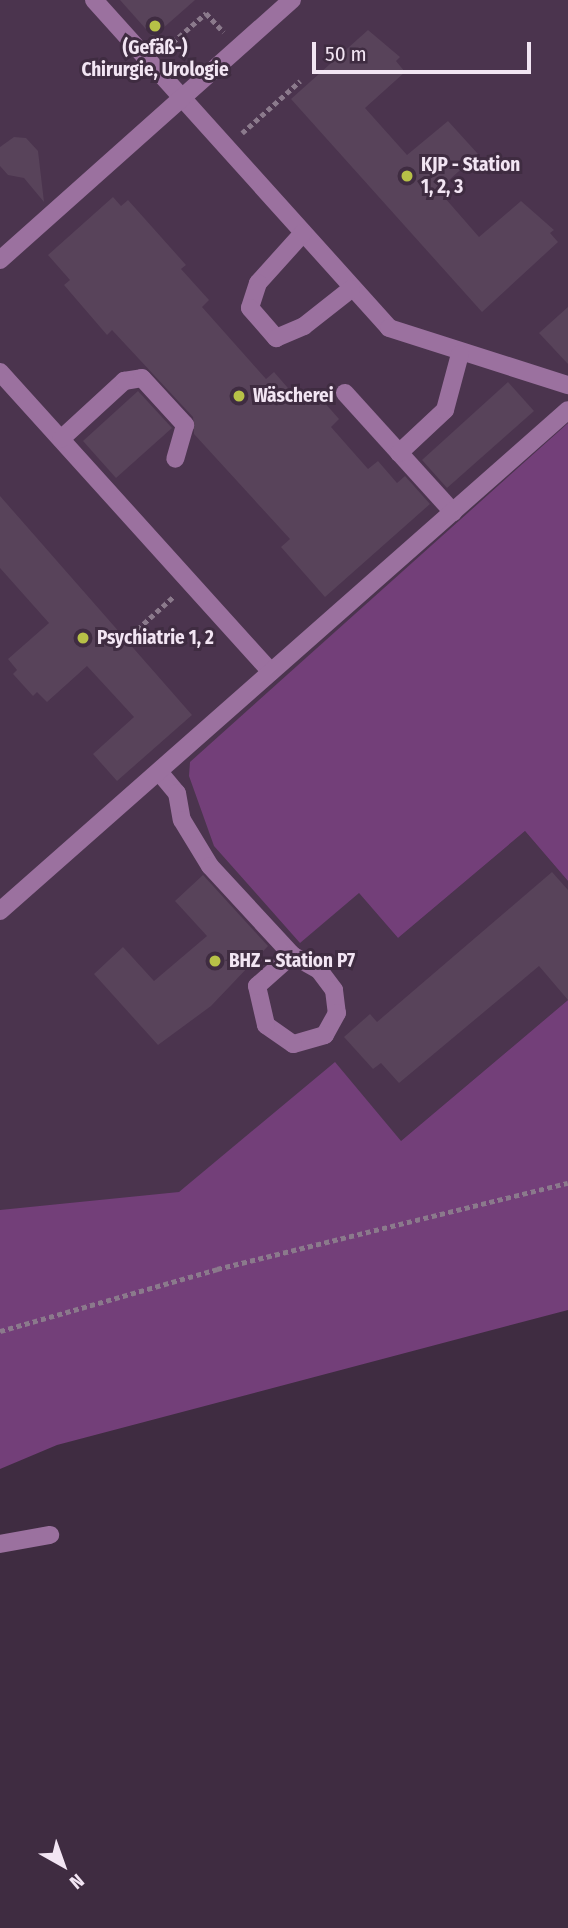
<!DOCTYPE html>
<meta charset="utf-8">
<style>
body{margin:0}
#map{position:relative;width:568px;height:1928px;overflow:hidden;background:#3f2c41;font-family:"Fira Sans Condensed",sans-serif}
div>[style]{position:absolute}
.built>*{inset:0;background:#4b344e}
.green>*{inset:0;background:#733f79}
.building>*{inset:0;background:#58435a}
.path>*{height:4.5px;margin-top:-2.25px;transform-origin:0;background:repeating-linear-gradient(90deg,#8b7a8c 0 5px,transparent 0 8.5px)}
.minor>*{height:18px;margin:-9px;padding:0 9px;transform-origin:9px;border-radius:9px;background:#9b719f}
.dots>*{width:19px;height:19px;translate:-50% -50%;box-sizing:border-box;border:4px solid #3f2c41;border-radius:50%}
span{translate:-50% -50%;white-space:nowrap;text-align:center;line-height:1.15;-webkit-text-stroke:6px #3f2c41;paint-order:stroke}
.poi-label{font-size:19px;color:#f2e5f3;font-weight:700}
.left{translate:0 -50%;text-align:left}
.north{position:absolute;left:28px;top:1830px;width:70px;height:70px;-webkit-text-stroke:5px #3f2c41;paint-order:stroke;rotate:140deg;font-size:19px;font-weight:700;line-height:28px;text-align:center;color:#f2e5f3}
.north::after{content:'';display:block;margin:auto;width:24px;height:32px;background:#f2e5f3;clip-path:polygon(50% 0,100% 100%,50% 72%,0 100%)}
.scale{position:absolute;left:312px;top:42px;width:219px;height:32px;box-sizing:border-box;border:4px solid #f2e5f3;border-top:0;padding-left:9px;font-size:21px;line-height:24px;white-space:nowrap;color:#f2e5f3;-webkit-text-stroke:5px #3f2c41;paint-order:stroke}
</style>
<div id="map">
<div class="built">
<i style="clip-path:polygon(0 0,568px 0,568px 423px,222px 734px,398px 938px,525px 831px,568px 881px,568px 1000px,401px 1141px,179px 1192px,0 1288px)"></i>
</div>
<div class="green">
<i style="clip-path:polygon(568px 423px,568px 881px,525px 831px,398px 938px,359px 893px,300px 943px,214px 846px,189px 776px,190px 762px)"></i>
<i style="clip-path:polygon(568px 1000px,568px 1310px,57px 1445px,0 1469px,0 1210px,179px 1192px,335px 1062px,401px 1141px)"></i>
</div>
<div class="building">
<i style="clip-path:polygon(120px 0,195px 0,153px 37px)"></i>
<i style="clip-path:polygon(368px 30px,400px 57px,396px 61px,405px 72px,365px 108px,407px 155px,448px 121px,478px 154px,438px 190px,479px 237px,521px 201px,554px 230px,550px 233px,558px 242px,482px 312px,291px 99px)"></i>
<i style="clip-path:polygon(14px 137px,26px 138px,38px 151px,44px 202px,24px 178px,8px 175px,0 166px,0 147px)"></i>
<i style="clip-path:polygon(113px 197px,121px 206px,128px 200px,186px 265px,181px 269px,209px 300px,202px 307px,266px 379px,274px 372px,301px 403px,316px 393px,339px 419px,331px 427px,368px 469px,378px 461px,397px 483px,405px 476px,430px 504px,325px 597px,281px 547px,290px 539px,194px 434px,193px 417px,112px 330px,107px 335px,64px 285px,70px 280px,48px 255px)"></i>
<i style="clip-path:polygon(568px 307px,568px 364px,539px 333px)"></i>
<i style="clip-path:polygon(508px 382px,534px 411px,447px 488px,422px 460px)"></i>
<i style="clip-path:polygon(138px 391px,172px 428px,116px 478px,83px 441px)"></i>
<i style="clip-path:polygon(0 496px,192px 715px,117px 781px,93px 754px,134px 717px,87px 666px,47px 702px,37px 692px,33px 696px,13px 674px,17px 670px,8px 659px,49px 623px,0 568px)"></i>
<i style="clip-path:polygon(552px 872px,568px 890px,568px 1000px,539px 966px,399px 1083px,381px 1063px,373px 1069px,344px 1037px,370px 1014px,377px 1022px)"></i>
<i style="clip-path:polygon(203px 875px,268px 946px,211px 1006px,158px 1045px,94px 974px,123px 947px,154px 981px,207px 936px,175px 901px)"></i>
</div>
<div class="path">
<i style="left:166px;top:48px;width:53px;rotate:-41.2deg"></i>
<i style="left:206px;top:13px;width:26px;rotate:47deg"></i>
<i style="left:242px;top:133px;width:78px;rotate:-41.9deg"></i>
<i style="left:131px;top:635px;width:57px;rotate:-42.1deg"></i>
<i style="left:0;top:1331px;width:226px;rotate:-15.9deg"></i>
<i style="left:217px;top:1269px;width:361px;rotate:-13.8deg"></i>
</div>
<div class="minor">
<i style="left:94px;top:0;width:441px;rotate:48deg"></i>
<i style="left:389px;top:328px;width:188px;rotate:17.7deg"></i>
<i style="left:303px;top:233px;width:67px;rotate:132deg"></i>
<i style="left:258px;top:283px;width:26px;rotate:108deg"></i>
<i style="left:250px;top:308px;width:40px;rotate:49deg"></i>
<i style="left:276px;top:338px;width:30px;rotate:-23deg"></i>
<i style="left:304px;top:326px;width:60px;rotate:-38.2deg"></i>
<i style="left:0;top:260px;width:391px;rotate:-41.7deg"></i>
<i style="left:0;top:372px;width:404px;rotate:47.9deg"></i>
<i style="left:345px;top:393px;width:161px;rotate:47.8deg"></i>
<i style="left:61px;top:439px;width:86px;rotate:-42.6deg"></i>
<i style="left:124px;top:381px;width:18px;rotate:-9deg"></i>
<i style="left:142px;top:378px;width:64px;rotate:47.5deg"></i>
<i style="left:185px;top:425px;width:35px;rotate:106deg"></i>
<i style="left:399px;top:453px;width:63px;rotate:-43.1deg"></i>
<i style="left:445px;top:410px;width:58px;rotate:-75deg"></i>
<i style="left:160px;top:773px;width:26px;rotate:50deg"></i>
<i style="left:177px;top:793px;width:27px;rotate:80deg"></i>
<i style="left:182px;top:820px;width:54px;rotate:58.7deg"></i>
<i style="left:210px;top:866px;width:121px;rotate:47.3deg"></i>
<i style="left:292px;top:955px;width:31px;rotate:29deg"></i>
<i style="left:319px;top:970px;width:25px;rotate:53deg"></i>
<i style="left:334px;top:990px;width:23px;rotate:83deg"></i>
<i style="left:337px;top:1013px;width:25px;rotate:119deg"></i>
<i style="left:325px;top:1035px;width:33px;rotate:164deg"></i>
<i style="left:293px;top:1044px;width:33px;rotate:-145deg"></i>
<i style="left:266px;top:1025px;width:40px;rotate:-103deg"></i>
<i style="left:257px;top:986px;width:47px;rotate:-41.5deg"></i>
<i style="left:0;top:911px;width:757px;rotate:-41.41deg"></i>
<i style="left:0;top:1544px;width:51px;rotate:-10.2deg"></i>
</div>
<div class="dots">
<i style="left:155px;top:26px;background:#b7c147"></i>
<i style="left:407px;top:176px;background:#b7c147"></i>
<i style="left:239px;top:396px;background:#b7c147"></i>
<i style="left:83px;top:638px;background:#b7c147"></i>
<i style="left:215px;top:961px;background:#b7c147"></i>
</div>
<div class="poi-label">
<span style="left:155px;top:59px">(Gefäß-)<br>Chirurgie, Urologie</span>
<span class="left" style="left:421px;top:176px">KJP - Station<br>1, 2, 3</span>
<span class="left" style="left:253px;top:396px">Wäscherei</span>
<span class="left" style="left:97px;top:638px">Psychiatrie 1, 2</span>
<span class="left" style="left:229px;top:961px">BHZ - Station P7</span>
</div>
<div class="north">N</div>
<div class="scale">50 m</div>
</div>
